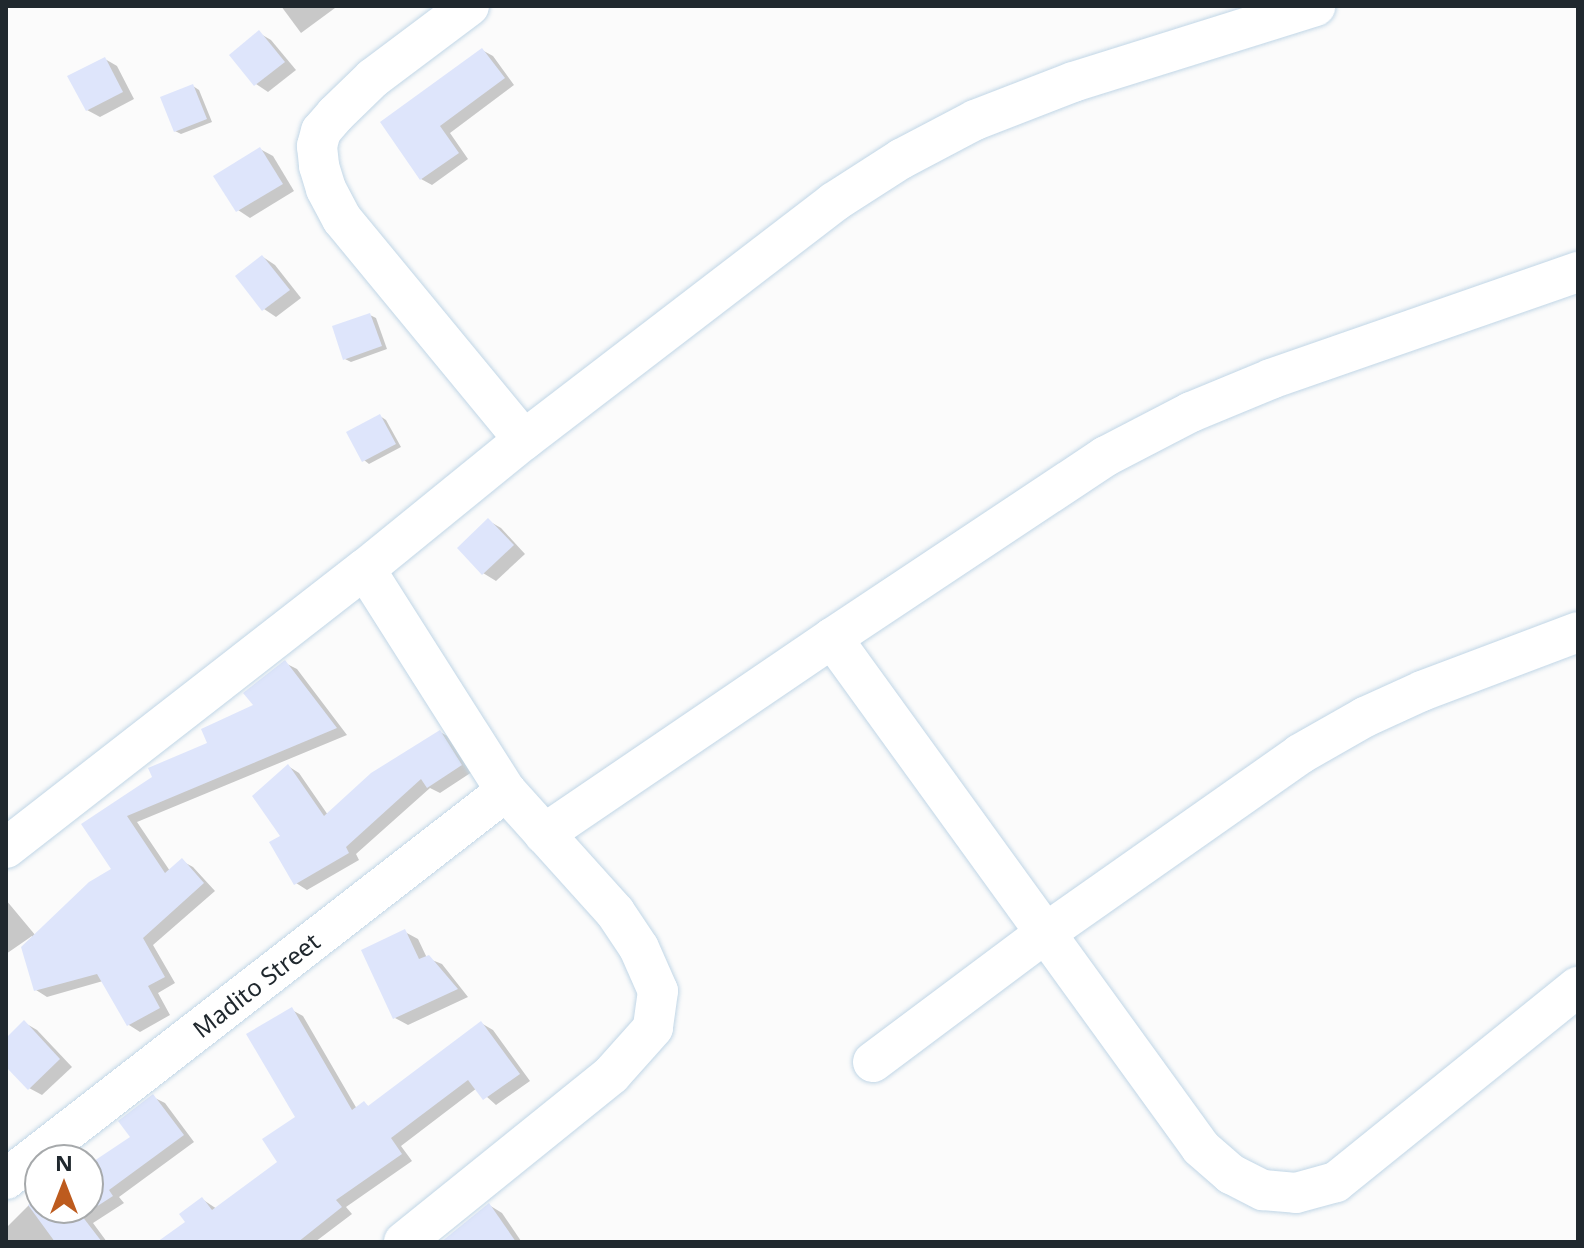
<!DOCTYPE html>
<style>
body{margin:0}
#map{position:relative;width:1584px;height:1248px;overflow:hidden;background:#fbfbfb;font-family:"Noto Sans",sans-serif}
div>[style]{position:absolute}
.shadow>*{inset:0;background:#0003}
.building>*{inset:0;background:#dee5fb}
.roads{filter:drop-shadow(0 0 2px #c1d6e6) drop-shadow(0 0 2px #c1d6e6)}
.minor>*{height:40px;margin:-20px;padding:0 20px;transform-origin:20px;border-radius:20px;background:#fff}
span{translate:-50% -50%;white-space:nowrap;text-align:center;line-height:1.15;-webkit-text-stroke:8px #fff;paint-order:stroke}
.street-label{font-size:24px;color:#20282e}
.frame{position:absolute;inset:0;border:8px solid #20282e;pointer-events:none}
.north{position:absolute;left:24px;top:1144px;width:80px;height:80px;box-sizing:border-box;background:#fff;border:2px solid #a6a9ab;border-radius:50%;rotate:0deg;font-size:22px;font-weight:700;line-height:32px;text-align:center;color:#20282e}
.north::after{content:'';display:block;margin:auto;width:28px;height:36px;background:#bd5b1e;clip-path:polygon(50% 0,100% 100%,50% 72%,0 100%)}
</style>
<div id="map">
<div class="shadow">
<i style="clip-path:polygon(281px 6px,334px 6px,335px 8px,301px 33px)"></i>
<i style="clip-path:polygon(259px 33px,271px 40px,296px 70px,268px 92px,256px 84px)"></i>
<i style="clip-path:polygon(482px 50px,493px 56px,514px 85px,450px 133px,468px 159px,432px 185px,421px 179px,382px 122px)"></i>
<i style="clip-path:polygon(105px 59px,117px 66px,134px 99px,100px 117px,87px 110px)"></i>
<i style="clip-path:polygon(193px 86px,199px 90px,212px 122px,181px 134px,175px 131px)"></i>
<i style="clip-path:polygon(260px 149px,273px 156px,294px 191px,250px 218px,238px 210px)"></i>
<i style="clip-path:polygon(263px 257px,275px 265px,301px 298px,276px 317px,264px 309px)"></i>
<i style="clip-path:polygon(370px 315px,376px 318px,387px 349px,351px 362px,345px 359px)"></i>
<i style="clip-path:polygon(380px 416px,386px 420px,401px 447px,369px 464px,364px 460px)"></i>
<i style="clip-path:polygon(489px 521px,501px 528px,525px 554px,496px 581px,483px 573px)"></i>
<i style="clip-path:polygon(285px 663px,297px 669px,347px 735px,137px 822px,170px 871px,182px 861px,193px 867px,215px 891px,153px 945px,175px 983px,158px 993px,170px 1015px,140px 1032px,129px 1025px,103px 981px,47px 997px,36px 990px,32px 936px,6px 954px,6px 900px,36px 936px,114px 870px,84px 824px,210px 744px,256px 706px)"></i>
<i style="clip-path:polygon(440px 732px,451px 738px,472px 772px,440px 793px,430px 788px,356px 854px,359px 860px,307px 890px,296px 883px,283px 836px,288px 766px,299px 773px,328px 815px)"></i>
<i style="clip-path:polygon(405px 932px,418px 939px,427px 958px,442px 964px,468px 997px,408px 1025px,395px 1018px)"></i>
<i style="clip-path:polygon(292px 1010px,303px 1016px,357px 1109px,364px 1104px,370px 1107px,481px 1023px,493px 1030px,530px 1081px,496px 1105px,477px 1088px,401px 1146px,412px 1161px,346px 1207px,352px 1214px,315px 1242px,161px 1242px,188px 1222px,202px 1199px,217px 1209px,280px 1162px,298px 1118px)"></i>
<i style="clip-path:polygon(25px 1023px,37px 1030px,72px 1067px,42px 1095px,29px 1088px,6px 1064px,6px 1040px)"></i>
<i style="clip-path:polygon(153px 1097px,165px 1103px,194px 1142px,119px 1197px,124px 1203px,93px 1223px,107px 1242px,6px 1242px,6px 1228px,40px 1194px,40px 1208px,88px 1208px,88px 1167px,133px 1137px)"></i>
<i style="clip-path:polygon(489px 1205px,502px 1213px,521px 1241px,444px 1242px)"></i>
</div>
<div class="building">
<i style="clip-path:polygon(259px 30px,285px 62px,254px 86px,229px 55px)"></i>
<i style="clip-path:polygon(482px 48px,505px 78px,440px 126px,459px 153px,420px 180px,380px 122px)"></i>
<i style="clip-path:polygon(105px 57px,123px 92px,86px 111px,67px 76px)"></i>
<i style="clip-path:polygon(193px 84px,207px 119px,174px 132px,160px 97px)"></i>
<i style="clip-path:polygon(260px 147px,283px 184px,236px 212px,213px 176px)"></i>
<i style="clip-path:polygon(262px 255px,290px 290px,262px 311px,235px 276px)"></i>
<i style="clip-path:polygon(370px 313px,382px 346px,343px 360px,332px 326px)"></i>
<i style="clip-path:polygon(380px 414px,396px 444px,362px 462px,346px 432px)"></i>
<i style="clip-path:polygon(488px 518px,514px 545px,482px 575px,457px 548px)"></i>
<i style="clip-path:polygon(285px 660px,337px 728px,127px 816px,165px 873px,182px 858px,204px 883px,143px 938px,165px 977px,148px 986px,160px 1008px,127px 1026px,97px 974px,34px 991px,21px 947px,89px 882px,111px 869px,81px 824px,152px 777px,148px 768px,207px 743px,201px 729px,253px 705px,243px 693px)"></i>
<i style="clip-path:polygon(440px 730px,462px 765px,427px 788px,421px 779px,346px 847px,349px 853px,294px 885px,269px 842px,280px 836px,252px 796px,288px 764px,324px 816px,371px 773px)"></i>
<i style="clip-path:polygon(405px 929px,419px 959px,429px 955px,458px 989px,393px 1019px,361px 950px)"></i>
<i style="clip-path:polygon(292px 1007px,352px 1110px,364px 1101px,368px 1106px,481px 1021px,520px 1074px,483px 1100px,468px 1080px,391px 1138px,402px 1154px,336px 1200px,342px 1207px,298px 1242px,157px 1242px,185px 1222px,179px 1214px,202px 1197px,212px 1210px,277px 1162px,262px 1139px,295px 1117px,246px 1034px)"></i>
<i style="clip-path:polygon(24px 1020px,60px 1059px,28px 1090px,6px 1067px,6px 1038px)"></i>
<i style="clip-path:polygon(153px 1094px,184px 1135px,109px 1190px,113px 1196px,82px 1216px,102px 1242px,55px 1242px,28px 1205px,40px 1197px,40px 1208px,88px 1208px,88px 1165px,130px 1137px,118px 1121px)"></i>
<i style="clip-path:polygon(489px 1203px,516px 1242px,441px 1242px)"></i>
</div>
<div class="roads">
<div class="minor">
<i style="left:469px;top:6px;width:120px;rotate:143.1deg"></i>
<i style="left:373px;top:78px;width:53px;rotate:135.8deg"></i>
<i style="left:335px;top:115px;width:21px;rotate:131deg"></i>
<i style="left:321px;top:131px;width:16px;rotate:105deg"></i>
<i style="left:317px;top:146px;width:20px;rotate:84deg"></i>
<i style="left:319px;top:166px;width:24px;rotate:73deg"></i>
<i style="left:326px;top:189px;width:34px;rotate:62deg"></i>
<i style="left:342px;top:219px;width:286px;rotate:50.5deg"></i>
<i style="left:1578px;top:272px;width:325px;rotate:160.8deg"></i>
<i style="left:1271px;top:379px;width:87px;rotate:157.6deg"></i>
<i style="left:1191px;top:412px;width:96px;rotate:152.6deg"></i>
<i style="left:1106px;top:456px;width:329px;rotate:146.4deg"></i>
<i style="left:832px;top:638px;width:629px;rotate:54.11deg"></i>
<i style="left:1201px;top:1148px;width:40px;rotate:41deg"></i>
<i style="left:1231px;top:1174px;width:36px;rotate:27deg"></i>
<i style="left:1263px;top:1190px;width:33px;rotate:5deg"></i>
<i style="left:1296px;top:1193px;width:41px;rotate:-15.4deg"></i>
<i style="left:1336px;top:1182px;width:311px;rotate:-38.9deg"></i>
<i style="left:365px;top:569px;width:263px;rotate:57.6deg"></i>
<i style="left:506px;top:791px;width:163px;rotate:48deg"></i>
<i style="left:615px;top:912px;width:43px;rotate:56.3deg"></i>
<i style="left:639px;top:948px;width:47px;rotate:66.2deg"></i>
<i style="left:658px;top:991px;width:37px;rotate:98deg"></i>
<i style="left:653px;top:1028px;width:63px;rotate:131.8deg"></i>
<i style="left:611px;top:1075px;width:266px;rotate:141.1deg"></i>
<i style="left:544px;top:834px;width:348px;rotate:-34.2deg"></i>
<i style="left:6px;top:848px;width:455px;rotate:-37.9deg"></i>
<i style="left:365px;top:569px;width:205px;rotate:-39.1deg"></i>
<i style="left:524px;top:440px;width:391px;rotate:-37.5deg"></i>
<i style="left:834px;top:202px;width:80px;rotate:-32.7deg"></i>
<i style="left:901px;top:159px;width:84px;rotate:-27.8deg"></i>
<i style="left:975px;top:120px;width:105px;rotate:-21.2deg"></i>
<i style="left:1073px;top:82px;width:254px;rotate:-17.4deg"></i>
<i style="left:873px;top:1062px;width:217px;rotate:-36.8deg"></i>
<i style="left:1047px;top:932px;width:309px;rotate:-35.1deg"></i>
<i style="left:1300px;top:754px;width:75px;rotate:-29.6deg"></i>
<i style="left:1365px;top:717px;width:63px;rotate:-24.5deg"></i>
<i style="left:1422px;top:691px;width:167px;rotate:-20.7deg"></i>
<i style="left:6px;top:1179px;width:633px;rotate:-37.81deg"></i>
</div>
</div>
<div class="street-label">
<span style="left:256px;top:985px;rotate:-38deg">Madito Street</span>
</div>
<div class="frame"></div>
<div class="north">N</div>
</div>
